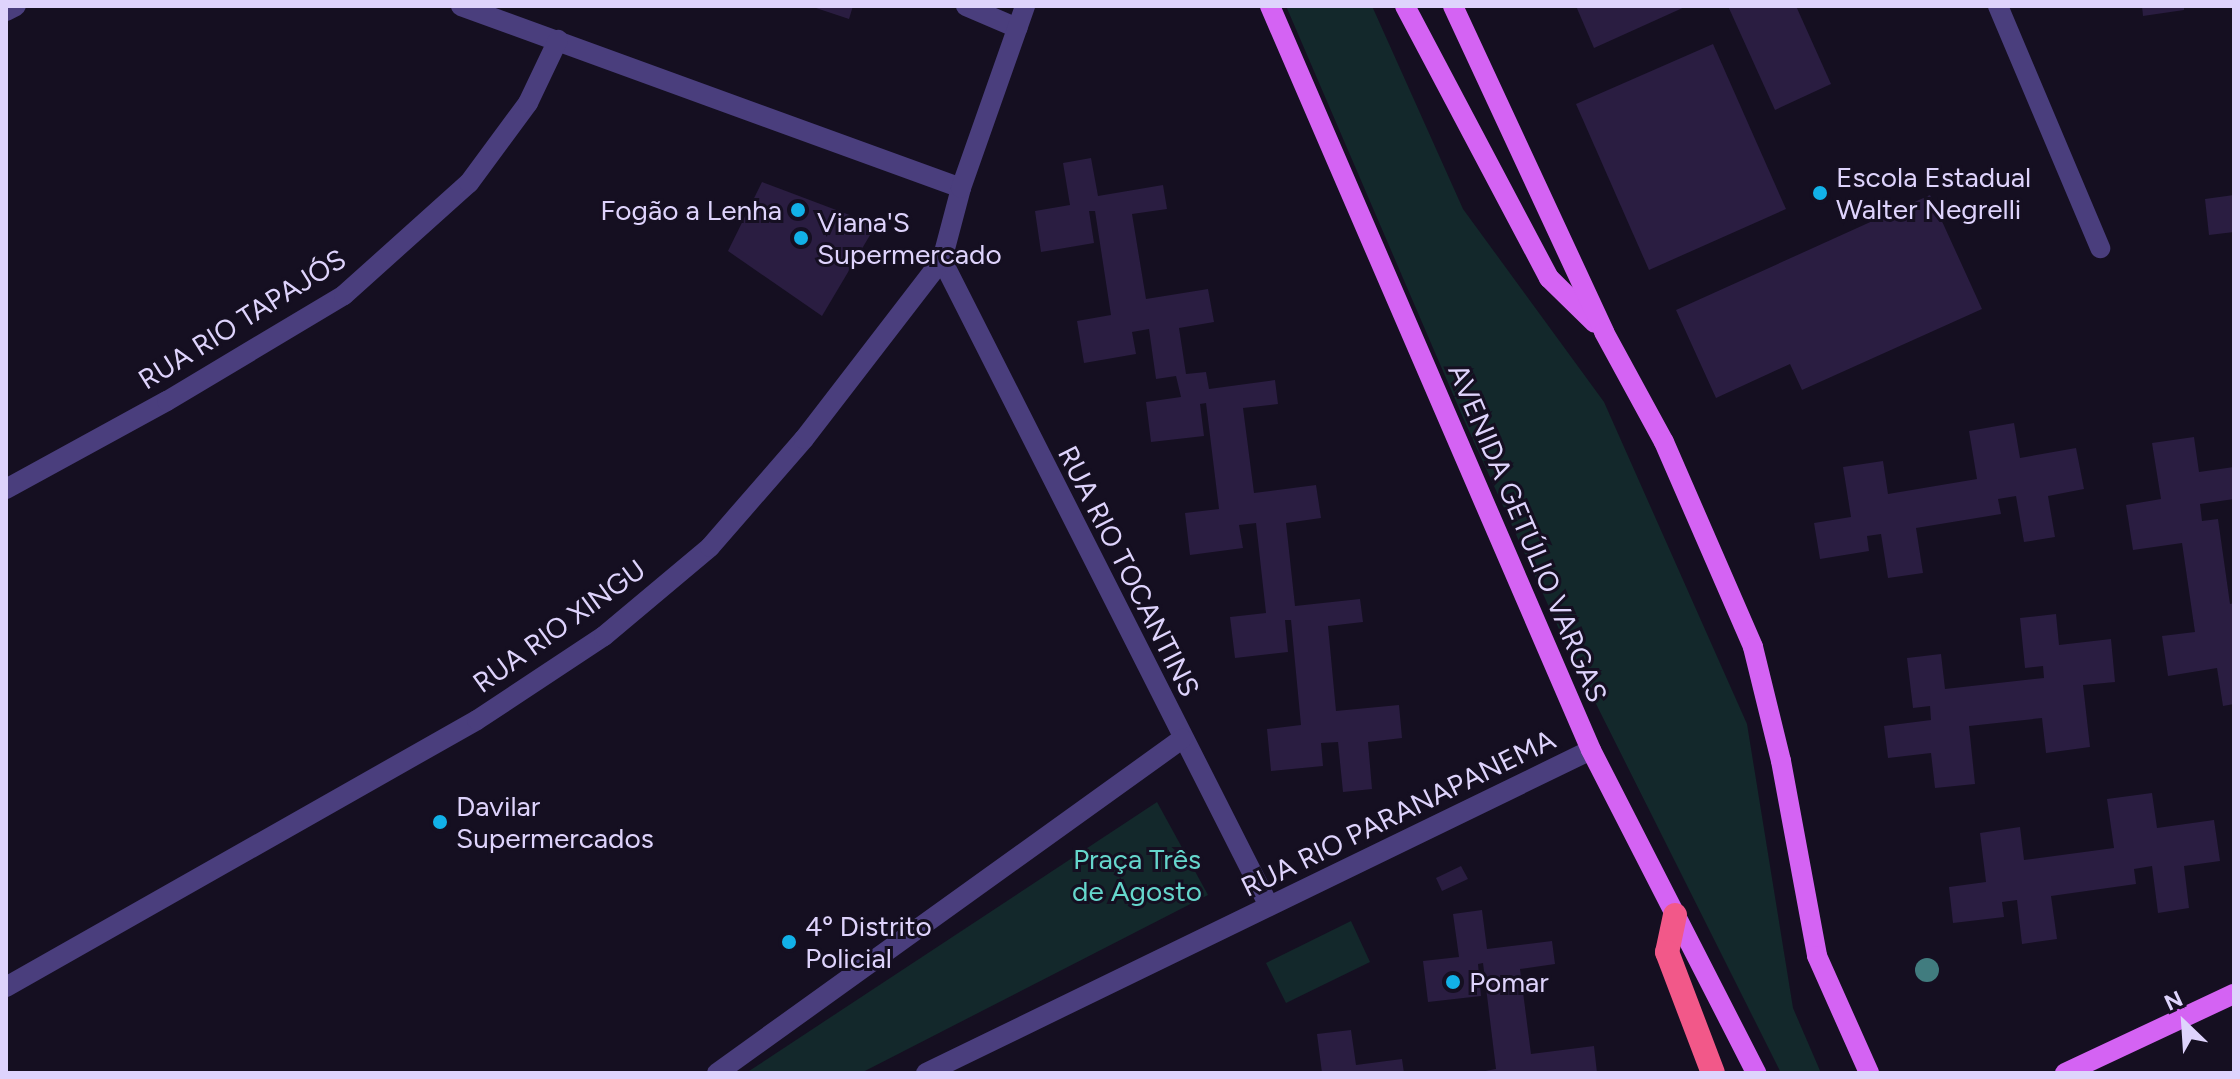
<!DOCTYPE html>
<meta charset="utf-8">
<style>
body{margin:0}
#map{position:relative;width:2240px;height:1079px;overflow:hidden;background:#150f21;font-family:Figtree,sans-serif}
div>[style]{position:absolute}
.green>*{inset:0;background:#13282b}
.building>*{inset:0;background:#2a1d41}
.minor>*{height:20px;margin:-10px;padding:0 10px;transform-origin:10px;border-radius:10px;background:#4a3e7d}
.major>*{height:20px;margin:-10px;padding:0 10px;transform-origin:10px;border-radius:10px;background:#d463f3}
.highway>*{height:24px;margin:-12px;padding:0 12px;transform-origin:12px;border-radius:12px;background:#f25889}
.trees>*{width:24px;height:24px;margin:-12px;border-radius:50%;background:#417c7f}
.dots>*{width:22px;height:22px;translate:-50% -50%;box-sizing:border-box;border:4px solid #150f21;border-radius:50%}
span{translate:-50% -50%;white-space:nowrap;text-align:center;line-height:1.15;-webkit-text-stroke:6px #150f21;paint-order:stroke}
.poi-label{font-size:28px;color:#ded3fc}
.left{translate:0 -50%;text-align:left}
.right{translate:-100% -50%;text-align:right}
.street-label{font-size:28px;color:#ded3fc}
.park-label{font-size:28px;color:#65d6cc}
.frame{position:absolute;inset:0;border:8px solid #ded3fc;pointer-events:none}
.north{position:absolute;left:2144px;top:983px;width:80px;height:80px;-webkit-text-stroke:6px #150f21;paint-order:stroke;rotate:335deg;font-size:22px;font-weight:700;line-height:32px;text-align:center;color:#ded3fc}
.north::after{content:'';display:block;margin:auto;width:28px;height:36px;background:#ded3fc;clip-path:polygon(50% 0,100% 100%,50% 72%,0 100%)}
</style>
<div id="map">
<div class="green">
<i style="clip-path:polygon(1286px 6px,1372px 6px,1463px 209px,1604px 402px,1747px 724px,1793px 1008px,1821px 1073px,1781px 1073px,1563px 638px,1464px 420px)"></i>
<i style="clip-path:polygon(1157px 802px,1208px 895px,861px 1073px,746px 1073px)"></i>
<i style="clip-path:polygon(1351px 921px,1370px 962px,1286px 1003px,1266px 963px)"></i>
</div>
<div class="building">
<i style="clip-path:polygon(810px 6px,853px 6px,849px 19px)"></i>
<i style="clip-path:polygon(1576px 6px,1687px 6px,1594px 48px)"></i>
<i style="clip-path:polygon(1728px 6px,1796px 6px,1831px 84px,1775px 110px)"></i>
<i style="clip-path:polygon(2142px 6px,2184px 6px,2184px 10px,2143px 16px)"></i>
<i style="clip-path:polygon(1713px 44px,1786px 209px,1649px 270px,1576px 104px)"></i>
<i style="clip-path:polygon(1091px 158px,1098px 196px,1163px 185px,1167px 209px,1132px 214px,1146px 299px,1208px 289px,1214px 322px,1179px 328px,1186px 374px,1206px 372px,1209px 389px,1275px 380px,1278px 404px,1243px 408px,1254px 493px,1316px 485px,1321px 518px,1286px 523px,1295px 606px,1360px 599px,1363px 622px,1328px 626px,1336px 711px,1399px 705px,1402px 738px,1368px 742px,1372px 789px,1343px 792px,1338px 742px,1321px 743px,1323px 766px,1271px 771px,1267px 729px,1301px 725px,1291px 620px,1285px 620px,1288px 652px,1235px 658px,1230px 617px,1266px 613px,1256px 523px,1239px 525px,1243px 548px,1190px 555px,1185px 513px,1219px 509px,1206px 403px,1200px 404px,1204px 436px,1151px 442px,1146px 402px,1181px 397px,1176px 376px,1156px 379px,1149px 329px,1132px 332px,1136px 354px,1084px 363px,1077px 321px,1111px 315px,1095px 211px,1089px 211px,1094px 243px,1041px 252px,1035px 211px,1070px 205px,1063px 163px)"></i>
<i style="clip-path:polygon(762px 182px,876px 225px,822px 316px,728px 251px)"></i>
<i style="clip-path:polygon(1930px 195px,1982px 309px,1802px 390px,1790px 364px,1716px 398px,1676px 310px)"></i>
<i style="clip-path:polygon(2234px 195px,2234px 232px,2209px 235px,2205px 199px)"></i>
<i style="clip-path:polygon(2014px 423px,2020px 458px,2076px 448px,2084px 489px,2048px 496px,2055px 537px,2024px 542px,2016px 496px,1998px 499px,2001px 514px,1916px 528px,1923px 573px,1888px 578px,1881px 534px,1867px 536px,1869px 551px,1820px 559px,1814px 523px,1851px 517px,1843px 467px,1883px 461px,1888px 494px,1977px 479px,1969px 431px)"></i>
<i style="clip-path:polygon(2194px 437px,2199px 472px,2234px 467px,2234px 499px,2200px 504px,2202px 521px,2218px 519px,2230px 604px,2234px 603px,2234px 704px,2223px 706px,2217px 668px,2168px 676px,2162px 636px,2195px 632px,2182px 543px,2133px 550px,2126px 505px,2161px 499px,2152px 443px)"></i>
<i style="clip-path:polygon(2056px 614px,2059px 645px,2111px 639px,2115px 682px,2083px 685px,2090px 747px,2046px 753px,2042px 718px,1969px 726px,1975px 784px,1935px 788px,1931px 753px,1888px 758px,1884px 726px,1931px 720px,1930px 706px,1913px 708px,1907px 658px,1941px 654px,1945px 689px,2044px 678px,2043px 666px,2025px 668px,2020px 618px)"></i>
<i style="clip-path:polygon(2152px 793px,2157px 828px,2214px 820px,2220px 861px,2184px 866px,2189px 908px,2158px 913px,2152px 866px,2134px 869px,2136px 884px,2051px 896px,2057px 939px,2022px 944px,2017px 900px,2002px 902px,2004px 917px,1953px 923px,1949px 887px,1986px 882px,1980px 833px,2020px 827px,2024px 860px,2114px 848px,2107px 799px)"></i>
<i style="clip-path:polygon(1461px 866px,1468px 879px,1442px 891px,1436px 878px)"></i>
<i style="clip-path:polygon(1482px 910px,1487px 949px,1552px 941px,1555px 964px,1520px 969px,1531px 1054px,1594px 1046px,1597px 1073px,1475px 1073px,1496px 1069px,1483px 963px,1478px 964px,1481px 996px,1428px 1002px,1423px 961px,1459px 957px,1453px 914px)"></i>
<i style="clip-path:polygon(1351px 1030px,1356px 1065px,1402px 1059px,1404px 1073px,1322px 1073px,1317px 1034px)"></i>
</div>
<div class="minor">
<i style="left:461px;top:6px;width:532px;rotate:20deg"></i>
<i style="left:966px;top:6px;width:56px;rotate:23.3deg"></i>
<i style="left:1998px;top:6px;width:263px;rotate:67.1deg"></i>
<i style="left:6px;top:11px;width:11px;rotate:-27deg"></i>
<i style="left:942px;top:260px;width:724px;rotate:63.15deg"></i>
<i style="left:6px;top:489px;width:183px;rotate:-28.7deg"></i>
<i style="left:167px;top:401px;width:206px;rotate:-30.9deg"></i>
<i style="left:344px;top:295px;width:168px;rotate:-41.9deg"></i>
<i style="left:469px;top:183px;width:99px;rotate:-53.6deg"></i>
<i style="left:528px;top:103px;width:70px;rotate:-64.5deg"></i>
<i style="left:6px;top:987px;width:541px;rotate:-29.55deg"></i>
<i style="left:477px;top:720px;width:152px;rotate:-33.5deg"></i>
<i style="left:604px;top:636px;width:138px;rotate:-40deg"></i>
<i style="left:710px;top:547px;width:143px;rotate:-49deg"></i>
<i style="left:804px;top:439px;width:226px;rotate:-52.4deg"></i>
<i style="left:942px;top:260px;width:74px;rotate:-75.2deg"></i>
<i style="left:961px;top:188px;width:193px;rotate:-70.6deg"></i>
<i style="left:717px;top:1073px;width:573px;rotate:-35.69deg"></i>
<i style="left:926px;top:1073px;width:739px;rotate:-25.91deg"></i>
</div>
<div class="major">
<i style="left:1270px;top:6px;width:810px;rotate:66.66deg"></i>
<i style="left:1591px;top:750px;width:363px;rotate:62.9deg"></i>
<i style="left:1405px;top:6px;width:308px;rotate:62.1deg"></i>
<i style="left:1549px;top:278px;width:64px;rotate:44.4deg"></i>
<i style="left:1453px;top:6px;width:359px;rotate:65.1deg"></i>
<i style="left:1604px;top:332px;width:125px;rotate:61.4deg"></i>
<i style="left:1664px;top:442px;width:223px;rotate:66.5deg"></i>
<i style="left:1753px;top:647px;width:117px;rotate:76.2deg"></i>
<i style="left:1781px;top:761px;width:198px;rotate:79.5deg"></i>
<i style="left:1817px;top:956px;width:128px;rotate:66deg"></i>
<i style="left:2065px;top:1073px;width:187px;rotate:-25.1deg"></i>
</div>
<div class="highway">
<i style="left:1675px;top:915px;width:38px;rotate:102deg"></i>
<i style="left:1667px;top:952px;width:129px;rotate:69.2deg"></i>
</div>
<div class="trees">
<i style="left:1927px;top:970px"></i>
</div>
<div class="dots">
<i style="left:1820px;top:193px;background:#12b1e8"></i>
<i style="left:798px;top:210px;background:#12b1e8"></i>
<i style="left:801px;top:238px;background:#12b1e8"></i>
<i style="left:440px;top:822px;background:#12b1e8"></i>
<i style="left:789px;top:942px;background:#12b1e8"></i>
<i style="left:1453px;top:982px;background:#12b1e8"></i>
</div>
<div class="poi-label">
<span class="left" style="left:1836px;top:193px">Escola Estadual<br>Walter Negrelli</span>
<span class="right" style="left:782px;top:210px">Fogão a Lenha</span>
<span class="left" style="left:817px;top:238px">Viana'S<br>Supermercado</span>
<span class="left" style="left:456px;top:822px">Davilar<br>Supermercados</span>
<span class="left" style="left:805px;top:942px">4º Distrito<br>Policial</span>
<span class="left" style="left:1469px;top:982px">Pomar</span>
</div>
<div class="street-label">
<span style="left:242px;top:319px;rotate:-32deg">RUA RIO TAPAJÓS</span>
<span style="left:1528px;top:533px;rotate:67deg">AVENIDA GETÚLIO VARGAS</span>
<span style="left:1129px;top:571px;rotate:63deg">RUA RIO TOCANTINS</span>
<span style="left:559px;top:626px;rotate:-36deg">RUA RIO XINGU</span>
<span style="left:1398px;top:813px;rotate:-26deg">RUA RIO PARANAPANEMA</span>
</div>
<div class="park-label">
<span style="left:1137px;top:875px">Praça Três<br>de Agosto</span>
</div>
<div class="frame"></div>
<div class="north">N</div>
</div>
